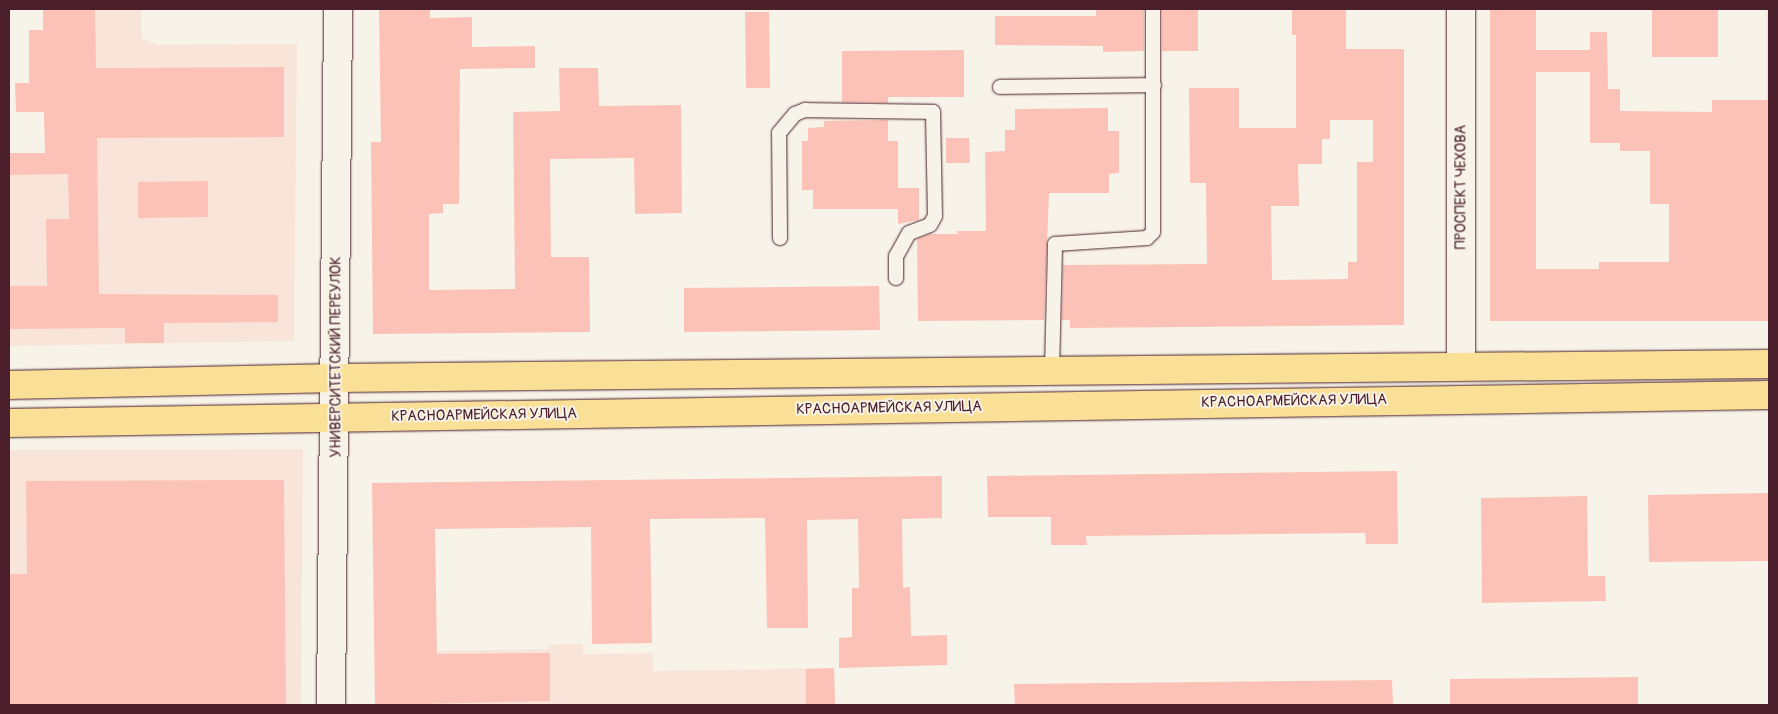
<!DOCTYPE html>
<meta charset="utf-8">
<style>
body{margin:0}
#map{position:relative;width:1778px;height:714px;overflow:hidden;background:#f7f3e8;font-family:Pangolin,sans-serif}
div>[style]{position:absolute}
.built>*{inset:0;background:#f9e4d9}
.building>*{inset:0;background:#fdc2b7}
.roads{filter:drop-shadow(0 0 1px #4a1f2b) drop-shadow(0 0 1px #4a1f2b)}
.lane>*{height:14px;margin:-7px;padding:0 7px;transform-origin:7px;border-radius:7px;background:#f7f3e8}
.street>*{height:28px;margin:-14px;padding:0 14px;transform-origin:14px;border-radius:14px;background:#f7f3e8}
.secondary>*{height:28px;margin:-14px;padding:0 14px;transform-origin:14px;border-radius:14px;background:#f7f3e8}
.primary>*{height:28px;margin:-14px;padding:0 14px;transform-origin:14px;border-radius:14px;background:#fadf96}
span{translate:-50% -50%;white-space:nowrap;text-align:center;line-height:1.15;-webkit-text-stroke:4px #f7f3e8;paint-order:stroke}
.street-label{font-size:15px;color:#4a1f2b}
.frame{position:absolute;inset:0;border:10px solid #4a1f2b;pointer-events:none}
</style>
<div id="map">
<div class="built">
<i style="clip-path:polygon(56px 9px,141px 9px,142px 38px,157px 45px,297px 44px,294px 341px,9px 346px,9px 175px,55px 173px)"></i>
<i style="clip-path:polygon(1766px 9px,1769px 9px,1769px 321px,1767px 321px)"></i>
<i style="clip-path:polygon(303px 449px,301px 705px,9px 705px,9px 450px)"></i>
<i style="clip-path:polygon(583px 644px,583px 654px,653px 653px,653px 671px,834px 668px,835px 705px,375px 705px,375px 646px,437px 651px,549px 649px,549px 645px)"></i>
</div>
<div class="building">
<i style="clip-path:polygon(43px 9px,95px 9px,96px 68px,284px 67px,284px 137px,97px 138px,99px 294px,278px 295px,278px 322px,164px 323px,164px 343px,125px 343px,125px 328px,9px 329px,9px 286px,47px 286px,46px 219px,69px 219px,68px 174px,9px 175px,9px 153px,45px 153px,44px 112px,16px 112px,15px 83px,29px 83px,29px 30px,43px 30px)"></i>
<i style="clip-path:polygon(379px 9px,430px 9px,430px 18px,472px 17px,472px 47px,535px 46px,535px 68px,460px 69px,459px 204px,443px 204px,443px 213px,429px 214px,429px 290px,515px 289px,513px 112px,560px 111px,559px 68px,598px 68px,599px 106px,681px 105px,682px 213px,635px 214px,634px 158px,550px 159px,551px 257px,589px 257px,590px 332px,373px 334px,371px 142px,381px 142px)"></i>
<i style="clip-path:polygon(1096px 9px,1144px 9px,1144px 51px,1103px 52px,1103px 46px,995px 45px,995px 16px,1096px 16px)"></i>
<i style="clip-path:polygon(1162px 9px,1198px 9px,1198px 51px,1162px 51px)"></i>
<i style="clip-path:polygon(evenodd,1292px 9px,1346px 9px,1346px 49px,1404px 49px,1404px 325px,1070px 328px,1070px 320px,1062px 320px,1063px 265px,1207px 264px,1206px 183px,1190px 183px,1189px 88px,1239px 88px,1239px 128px,1296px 128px,1296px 35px,1292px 35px,1292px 9px,1330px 120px,1373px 120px,1373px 162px,1357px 162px,1357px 262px,1348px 262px,1348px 279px,1272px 280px,1271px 206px,1299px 206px,1298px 164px,1322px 164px,1322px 139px,1330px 139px,1330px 120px)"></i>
<i style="clip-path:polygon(evenodd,1490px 9px,1536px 9px,1536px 50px,1590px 50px,1590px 32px,1607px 32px,1608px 89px,1620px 89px,1620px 111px,1712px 112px,1712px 100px,1769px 100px,1769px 321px,1490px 321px,1490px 9px,1536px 72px,1590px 72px,1590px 143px,1620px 143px,1620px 151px,1650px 151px,1650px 204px,1669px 204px,1669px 262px,1599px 262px,1599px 269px,1536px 269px,1536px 72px)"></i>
<i style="clip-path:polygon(1652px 9px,1718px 9px,1718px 57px,1652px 57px)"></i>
<i style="clip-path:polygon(745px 12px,769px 12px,770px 88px,746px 88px)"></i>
<i style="clip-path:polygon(964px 50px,964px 97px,888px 97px,888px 103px,842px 102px,842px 51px)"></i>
<i style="clip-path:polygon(1108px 108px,1108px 131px,1119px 131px,1119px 173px,1109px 174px,1109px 193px,1049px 193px,1044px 320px,918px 321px,917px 239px,931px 234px,958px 234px,957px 231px,986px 231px,985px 152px,1005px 151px,1005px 130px,1015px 130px,1015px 109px)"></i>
<i style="clip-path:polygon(888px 120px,888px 141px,898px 141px,898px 188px,919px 188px,919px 220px,898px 224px,898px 209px,813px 209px,813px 190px,802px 190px,802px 141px,808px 141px,808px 128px,824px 127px,824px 121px)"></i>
<i style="clip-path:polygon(946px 138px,969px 138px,970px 163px,946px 163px)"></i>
<i style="clip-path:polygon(208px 181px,208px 217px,138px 218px,138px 182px)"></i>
<i style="clip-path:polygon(879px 286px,880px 330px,684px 332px,684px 288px)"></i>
<i style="clip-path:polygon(1397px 471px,1398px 544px,1366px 544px,1365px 533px,1086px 536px,1087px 545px,1051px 545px,1051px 517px,988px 517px,987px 476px)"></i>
<i style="clip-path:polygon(942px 476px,942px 518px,902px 519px,903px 588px,910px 587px,911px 636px,947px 635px,947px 665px,839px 668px,839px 638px,852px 637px,852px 588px,859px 588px,858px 519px,807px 520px,808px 628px,767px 628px,765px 518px,650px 519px,652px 643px,592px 644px,591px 527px,435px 529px,437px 654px,550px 653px,550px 701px,375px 705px,372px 483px)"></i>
<i style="clip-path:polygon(284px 480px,286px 705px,9px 705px,9px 574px,27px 574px,26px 481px)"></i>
<i style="clip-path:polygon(1769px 493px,1769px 561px,1649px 562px,1648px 495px)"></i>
<i style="clip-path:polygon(1587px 496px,1588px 576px,1605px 576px,1606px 601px,1482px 603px,1481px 498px)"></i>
<i style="clip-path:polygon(834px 668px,835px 705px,806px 705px,806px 669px)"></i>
<i style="clip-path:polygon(1638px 677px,1638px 705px,1450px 705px,1450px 679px)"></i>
<i style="clip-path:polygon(1392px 680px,1393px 705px,1015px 705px,1014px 684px)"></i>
</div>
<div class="roads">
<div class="lane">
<i style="left:1000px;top:87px;width:154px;rotate:-0.7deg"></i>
<i style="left:780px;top:238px;width:105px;rotate:-90.5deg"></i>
<i style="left:779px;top:133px;width:25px;rotate:-50deg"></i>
<i style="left:795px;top:114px;width:11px;rotate:-22deg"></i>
<i style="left:805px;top:110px;width:128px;rotate:0.9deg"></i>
<i style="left:933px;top:112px;width:104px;rotate:88.9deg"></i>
<i style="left:935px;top:216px;width:10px;rotate:119deg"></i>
<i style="left:930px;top:225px;width:22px;rotate:159deg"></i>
<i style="left:909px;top:233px;width:26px;rotate:119deg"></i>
<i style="left:896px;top:256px;width:22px;rotate:90deg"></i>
<i style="left:1052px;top:370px;width:126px;rotate:-88.6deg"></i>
<i style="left:1055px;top:244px;width:92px;rotate:-3.7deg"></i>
<i style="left:1147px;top:238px;width:8px;rotate:-45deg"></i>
<i style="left:1153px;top:232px;width:223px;rotate:-90deg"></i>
</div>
<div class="street">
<i style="left:331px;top:705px;width:696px;rotate:-89.42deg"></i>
</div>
<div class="secondary">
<i style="left:1461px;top:9px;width:356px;rotate:90deg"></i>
</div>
<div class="primary">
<i style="left:9px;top:385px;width:327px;rotate:-1.2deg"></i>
<i style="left:336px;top:378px;width:1433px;rotate:-0.56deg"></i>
<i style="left:9px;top:423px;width:1760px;rotate:-0.91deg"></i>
</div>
</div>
<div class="street-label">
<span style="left:1461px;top:187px;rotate:-90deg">ПРОСПЕКТ ЧЕХОВА</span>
<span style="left:336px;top:357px;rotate:-90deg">УНИВЕРСИТЕТСКИЙ ПЕРЕУЛОК</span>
<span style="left:1294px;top:401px;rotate:-1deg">КРАСНОАРМЕЙСКАЯ УЛИЦА</span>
<span style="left:889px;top:408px;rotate:-1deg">КРАСНОАРМЕЙСКАЯ УЛИЦА</span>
<span style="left:484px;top:415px;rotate:-1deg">КРАСНОАРМЕЙСКАЯ УЛИЦА</span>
</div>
<div class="frame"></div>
</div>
